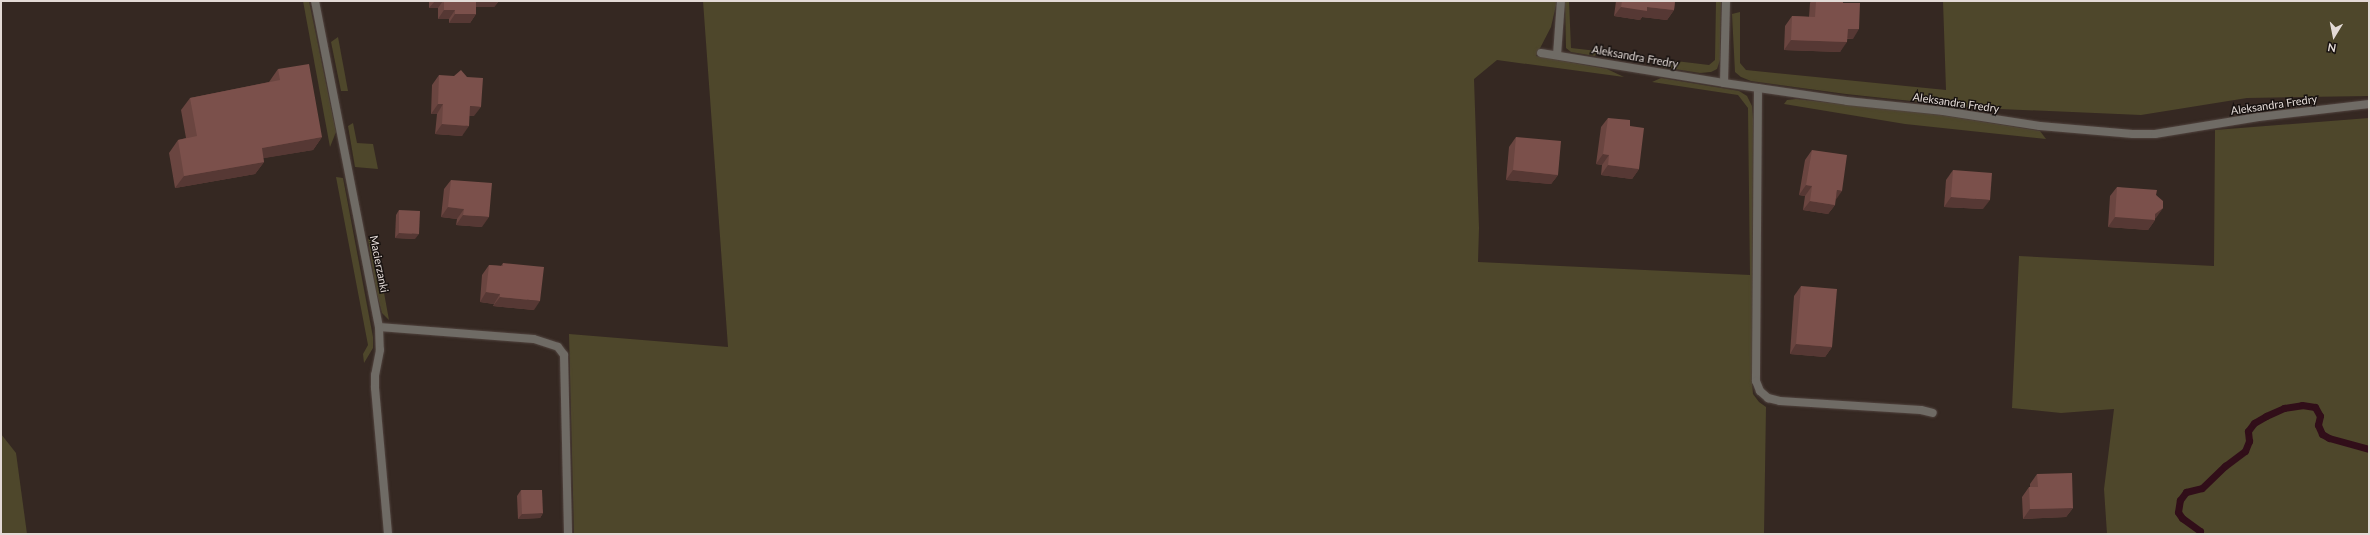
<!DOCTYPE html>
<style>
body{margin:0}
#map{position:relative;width:2370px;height:535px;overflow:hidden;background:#352822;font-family:Lato,sans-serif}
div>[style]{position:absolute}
.green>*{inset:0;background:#4e472b}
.stream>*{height:7px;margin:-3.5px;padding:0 3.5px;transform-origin:3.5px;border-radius:3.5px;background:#310e19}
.roads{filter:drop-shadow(0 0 1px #51443f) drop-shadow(0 0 1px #51443f)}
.service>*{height:8px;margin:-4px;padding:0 4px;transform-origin:4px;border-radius:4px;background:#6f6b65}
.minor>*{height:8px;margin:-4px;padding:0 4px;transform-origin:4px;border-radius:4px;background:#6f6b65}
.wall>*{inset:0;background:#6a4540}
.shaded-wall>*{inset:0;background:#563834}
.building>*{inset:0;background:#7b504b}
span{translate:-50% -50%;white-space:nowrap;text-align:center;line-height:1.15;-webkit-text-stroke:3px #181210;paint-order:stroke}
.street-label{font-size:11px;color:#e3dad6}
.frame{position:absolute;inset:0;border:2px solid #e3dad6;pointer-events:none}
.north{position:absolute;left:2314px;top:16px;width:40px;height:40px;-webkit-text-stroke:3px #181210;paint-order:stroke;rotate:190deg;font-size:11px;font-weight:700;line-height:16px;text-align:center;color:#e3dad6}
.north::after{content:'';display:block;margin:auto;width:14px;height:18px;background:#e3dad6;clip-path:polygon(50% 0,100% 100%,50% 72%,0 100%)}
</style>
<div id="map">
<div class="green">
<i style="clip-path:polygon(303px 1px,309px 1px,336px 132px,330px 147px)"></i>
<i style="clip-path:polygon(703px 1px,1557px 1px,1551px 27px,1536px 56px,1607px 69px,1624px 77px,1497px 60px,1474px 79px,1479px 228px,1478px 262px,1750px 275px,1748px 108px,1738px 95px,1652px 82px,1661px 78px,1739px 91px,1747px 96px,1752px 106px,1753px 118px,1752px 383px,1753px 394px,1759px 402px,1766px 407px,1764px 534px,574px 534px,569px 334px,728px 347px)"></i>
<i style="clip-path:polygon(1565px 1px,1569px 1px,1571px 48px,1597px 51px,1595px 56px,1571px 52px,1566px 48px)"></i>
<i style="clip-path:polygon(1716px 1px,1721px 1px,1720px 60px,1717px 69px,1711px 72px,1700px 73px,1662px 67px,1659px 59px,1709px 65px,1715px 60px)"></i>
<i style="clip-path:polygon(1943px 1px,2369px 1px,2369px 96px,2247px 98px,2141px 115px,1977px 108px,1846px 94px,1751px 81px,1741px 77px,1735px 72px,1732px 14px,1740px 12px,1740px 63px,1746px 70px,1946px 90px)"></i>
<i style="clip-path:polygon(338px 37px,348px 91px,341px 91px,331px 42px)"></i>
<i style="clip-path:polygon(1796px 99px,1941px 115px,2040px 131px,2046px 139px,1905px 124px,1784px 104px,1787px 100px)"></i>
<i style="clip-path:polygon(2369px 118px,2369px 534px,2107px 534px,2104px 489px,2114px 409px,2061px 413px,2012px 408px,2019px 256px,2214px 266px,2215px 130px)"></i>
<i style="clip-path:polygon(353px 123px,357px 143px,373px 144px,378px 169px,355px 167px,348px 126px)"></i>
<i style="clip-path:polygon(336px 177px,343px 178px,373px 337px,373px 348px,364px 363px,363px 354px,368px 345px)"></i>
<i style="clip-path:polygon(375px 237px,376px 249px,389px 320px,382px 313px,375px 286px,368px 239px)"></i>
<i style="clip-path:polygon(1px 434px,16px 453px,27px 534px,1px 534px)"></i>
</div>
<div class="stream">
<i style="left:2200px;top:534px;width:3px;rotate:-90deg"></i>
<i style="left:2200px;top:531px;width:22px;rotate:-144deg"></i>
<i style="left:2182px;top:518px;width:7px;rotate:-124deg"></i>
<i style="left:2178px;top:512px;width:12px;rotate:-81deg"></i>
<i style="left:2180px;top:500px;width:10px;rotate:-53deg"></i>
<i style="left:2186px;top:492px;width:16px;rotate:-14deg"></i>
<i style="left:2202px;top:488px;width:32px;rotate:-44deg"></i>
<i style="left:2225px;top:466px;width:25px;rotate:-37deg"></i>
<i style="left:2245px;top:451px;width:11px;rotate:-68deg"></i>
<i style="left:2249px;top:441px;width:10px;rotate:-96deg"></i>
<i style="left:2248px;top:431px;width:10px;rotate:-53deg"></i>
<i style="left:2254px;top:423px;width:14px;rotate:-30deg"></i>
<i style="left:2266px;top:416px;width:20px;rotate:-24deg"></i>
<i style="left:2284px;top:408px;width:18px;rotate:-9deg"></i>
<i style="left:2302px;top:405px;width:13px;rotate:9deg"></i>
<i style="left:2315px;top:407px;width:10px;rotate:61deg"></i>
<i style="left:2320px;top:416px;width:9px;rotate:103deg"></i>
<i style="left:2318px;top:425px;width:10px;rotate:66deg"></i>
<i style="left:2322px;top:434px;width:8px;rotate:30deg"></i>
<i style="left:2329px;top:438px;width:41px;rotate:15.4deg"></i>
</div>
<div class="roads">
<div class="service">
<i style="left:1758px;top:88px;width:293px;rotate:90.4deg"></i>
<i style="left:1756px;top:381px;width:11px;rotate:68deg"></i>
<i style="left:1760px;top:391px;width:11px;rotate:41deg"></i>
<i style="left:1768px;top:398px;width:12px;rotate:14deg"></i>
<i style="left:1780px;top:401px;width:141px;rotate:3.7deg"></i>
<i style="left:1921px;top:410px;width:12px;rotate:14deg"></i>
<i style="left:379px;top:327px;width:155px;rotate:4.4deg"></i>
<i style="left:534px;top:339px;width:25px;rotate:18deg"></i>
<i style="left:558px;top:347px;width:10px;rotate:53deg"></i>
<i style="left:564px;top:355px;width:179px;rotate:88.7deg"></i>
</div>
<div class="minor">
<i style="left:315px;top:1px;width:332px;rotate:78.9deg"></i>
<i style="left:379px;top:327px;width:23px;rotate:88deg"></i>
<i style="left:380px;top:350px;width:25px;rotate:101deg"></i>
<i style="left:375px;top:375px;width:13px;rotate:90deg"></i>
<i style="left:375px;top:388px;width:147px;rotate:84.9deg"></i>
<i style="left:1541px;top:53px;width:185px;rotate:9.3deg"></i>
<i style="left:1724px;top:83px;width:124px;rotate:8.3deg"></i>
<i style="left:1847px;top:101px;width:97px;rotate:5.9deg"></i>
<i style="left:1943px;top:111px;width:98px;rotate:8.8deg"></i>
<i style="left:2040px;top:126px;width:93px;rotate:4.9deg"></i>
<i style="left:2133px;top:134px;width:22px"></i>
<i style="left:2155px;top:134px;width:105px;rotate:-9.3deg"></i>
<i style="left:2259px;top:117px;width:111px;rotate:-6.7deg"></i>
<i style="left:1557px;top:55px;width:54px;rotate:-85.8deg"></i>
<i style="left:1724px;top:83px;width:82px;rotate:-88.6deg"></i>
</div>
</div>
<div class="wall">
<i style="clip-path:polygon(429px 1px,499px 1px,494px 7px,476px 7px,476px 14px,470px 23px,449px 23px,449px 19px,438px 19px,438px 8px,429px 8px)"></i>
<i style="clip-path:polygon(1616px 1px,1675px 1px,1674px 10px,1667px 20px,1642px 17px,1640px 20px,1614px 16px)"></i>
<i style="clip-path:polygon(1811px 1px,1843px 1px,1843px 3px,1853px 39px,1847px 39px,1840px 52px,1784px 50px,1785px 26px,1792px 16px,1809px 17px,1810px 3px)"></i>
<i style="clip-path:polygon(278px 69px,322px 137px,313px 150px,263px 158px,264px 162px,255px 174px,175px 188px,169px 153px,178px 140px,186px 138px,181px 110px,190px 98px,269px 82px)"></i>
<i style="clip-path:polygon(439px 75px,474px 116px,469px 116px,462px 136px,435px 134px,437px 114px,431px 114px,432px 85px)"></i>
<i style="clip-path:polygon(1608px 118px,1630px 126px,1639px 169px,1632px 179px,1601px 175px,1602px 165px,1596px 164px,1601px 127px)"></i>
<i style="clip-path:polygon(1516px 137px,1558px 175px,1551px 184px,1506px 180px,1509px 147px)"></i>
<i style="clip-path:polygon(1812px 150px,1835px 200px,1835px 205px,1828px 214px,1803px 210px,1805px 196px,1799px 195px,1805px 160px)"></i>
<i style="clip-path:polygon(1953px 170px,1983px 209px,1944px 207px,1946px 180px)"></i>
<i style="clip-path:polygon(451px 180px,482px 227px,456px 225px,457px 219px,441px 217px,444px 189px)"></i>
<i style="clip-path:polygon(2117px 187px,2156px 195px,2163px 208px,2155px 218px,2155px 220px,2148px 230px,2108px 227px,2110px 196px)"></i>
<i style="clip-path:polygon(399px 210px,415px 239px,395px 238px,396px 215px)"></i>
<i style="clip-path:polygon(503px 263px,534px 310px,493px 306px,494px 304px,480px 302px,482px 275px,489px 265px,501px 266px)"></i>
<i style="clip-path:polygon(1801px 286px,1832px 347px,1825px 357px,1790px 354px,1794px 296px)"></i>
<i style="clip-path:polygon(2037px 474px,2073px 508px,2066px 517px,2023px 519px,2022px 497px,2029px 487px,2030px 487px,2030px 484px)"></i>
<i style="clip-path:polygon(521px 490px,543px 513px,540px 518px,518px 519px,517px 496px)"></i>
</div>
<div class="shaded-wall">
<i style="clip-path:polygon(435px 1px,443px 1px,438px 8px,429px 8px)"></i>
<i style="clip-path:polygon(474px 1px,499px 1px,494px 7px,470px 7px)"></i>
<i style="clip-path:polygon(1621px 7px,1647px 7px,1674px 10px,1667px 20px,1642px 17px,1640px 20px,1614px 16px)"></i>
<i style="clip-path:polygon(444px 10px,455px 10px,449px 19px,438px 19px)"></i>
<i style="clip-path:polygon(455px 14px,476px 14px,470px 23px,449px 23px)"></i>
<i style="clip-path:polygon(1848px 29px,1859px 29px,1853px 39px,1841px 38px)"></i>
<i style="clip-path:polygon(1791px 40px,1847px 42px,1840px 52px,1784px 50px)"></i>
<i style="clip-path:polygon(438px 104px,443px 104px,437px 114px,431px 114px)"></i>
<i style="clip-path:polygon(470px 106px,481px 107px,474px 116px,463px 116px)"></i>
<i style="clip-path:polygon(442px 124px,469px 126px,462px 136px,435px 134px)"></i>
<i style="clip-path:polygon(322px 137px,313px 150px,253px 160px,262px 148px)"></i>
<i style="clip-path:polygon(1603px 154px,1609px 155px,1602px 165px,1596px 164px)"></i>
<i style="clip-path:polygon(264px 162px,255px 174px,175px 188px,184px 176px)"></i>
<i style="clip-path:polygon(1608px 165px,1639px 169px,1632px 179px,1601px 175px)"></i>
<i style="clip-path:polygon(1513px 170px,1558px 175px,1551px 184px,1506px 180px)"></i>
<i style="clip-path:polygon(1806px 185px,1812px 186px,1805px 196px,1799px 195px)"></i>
<i style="clip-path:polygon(1837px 190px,1842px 191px,1835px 201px)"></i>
<i style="clip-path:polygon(1951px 197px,1990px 200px,1983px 209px,1944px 207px)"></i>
<i style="clip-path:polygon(1810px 201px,1835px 205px,1828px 214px,1803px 210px)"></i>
<i style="clip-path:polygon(448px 207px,464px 209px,457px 219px,441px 217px)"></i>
<i style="clip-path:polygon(2163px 208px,2156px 218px,2153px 220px,2155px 220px,2148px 230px,2108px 227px,2115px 217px)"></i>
<i style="clip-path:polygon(463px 215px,489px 217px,482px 227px,456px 225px)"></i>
<i style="clip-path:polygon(399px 233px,419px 234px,415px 239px,395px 238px)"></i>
<i style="clip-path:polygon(486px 292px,500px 294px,494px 304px,480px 302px)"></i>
<i style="clip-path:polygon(500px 297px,540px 301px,534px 310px,493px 306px)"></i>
<i style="clip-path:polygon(1796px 344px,1832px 347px,1825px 357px,1790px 354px)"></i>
<i style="clip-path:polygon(2073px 508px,2066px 517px,2023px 519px,2030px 509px)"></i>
<i style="clip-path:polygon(543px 513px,540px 518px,518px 519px,522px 514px)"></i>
</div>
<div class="building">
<i style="clip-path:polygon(444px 1px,476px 1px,476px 14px,455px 14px,455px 10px,444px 10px)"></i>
<i style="clip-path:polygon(1622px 1px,1675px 1px,1674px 10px,1647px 7px,1647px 11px,1621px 7px)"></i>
<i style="clip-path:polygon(1816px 1px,1843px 1px,1843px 3px,1860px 3px,1859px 29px,1848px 29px,1847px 42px,1791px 40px,1792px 16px,1815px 17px)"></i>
<i style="clip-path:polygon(309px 64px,322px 137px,262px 148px,264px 162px,184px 176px,178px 140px,197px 136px,190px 98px,280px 80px,278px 69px)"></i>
<i style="clip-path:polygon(461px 70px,467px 77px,483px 78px,481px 107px,470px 106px,469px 126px,442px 124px,443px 104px,438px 104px,439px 75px,454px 76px)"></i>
<i style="clip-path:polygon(1608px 118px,1630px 120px,1630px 126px,1644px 128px,1639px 169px,1608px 165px,1609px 155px,1603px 154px)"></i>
<i style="clip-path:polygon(1516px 137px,1561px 141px,1558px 175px,1513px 170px)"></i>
<i style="clip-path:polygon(1812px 150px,1847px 155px,1842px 191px,1837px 190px,1835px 205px,1810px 201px,1812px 186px,1806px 185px)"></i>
<i style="clip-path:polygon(1953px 170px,1992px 173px,1990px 200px,1951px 197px)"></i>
<i style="clip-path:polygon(451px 180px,492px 183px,489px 217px,463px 215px,464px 209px,448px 207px)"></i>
<i style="clip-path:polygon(2117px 187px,2157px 190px,2156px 195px,2163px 201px,2163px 208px,2155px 214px,2155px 220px,2115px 217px)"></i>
<i style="clip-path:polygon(399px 210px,420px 211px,419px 234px,399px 233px)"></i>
<i style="clip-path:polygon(503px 263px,544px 267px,540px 301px,500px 297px,500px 294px,486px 292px,489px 265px,503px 266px)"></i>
<i style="clip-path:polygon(1801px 286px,1837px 289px,1832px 347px,1796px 344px)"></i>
<i style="clip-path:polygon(2072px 473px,2073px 508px,2030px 509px,2029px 487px,2038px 487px,2037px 474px)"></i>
<i style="clip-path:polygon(521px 490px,542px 490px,543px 513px,522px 514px)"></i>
</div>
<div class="street-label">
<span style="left:1635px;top:57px;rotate:10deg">Aleksandra Fredry</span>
<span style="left:1956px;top:103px;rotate:8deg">Aleksandra Fredry</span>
<span style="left:2274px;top:105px;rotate:-8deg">Aleksandra Fredry</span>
<span style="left:379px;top:264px;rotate:79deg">Macierzanki</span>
</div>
<div class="frame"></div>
<div class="north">N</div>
</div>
